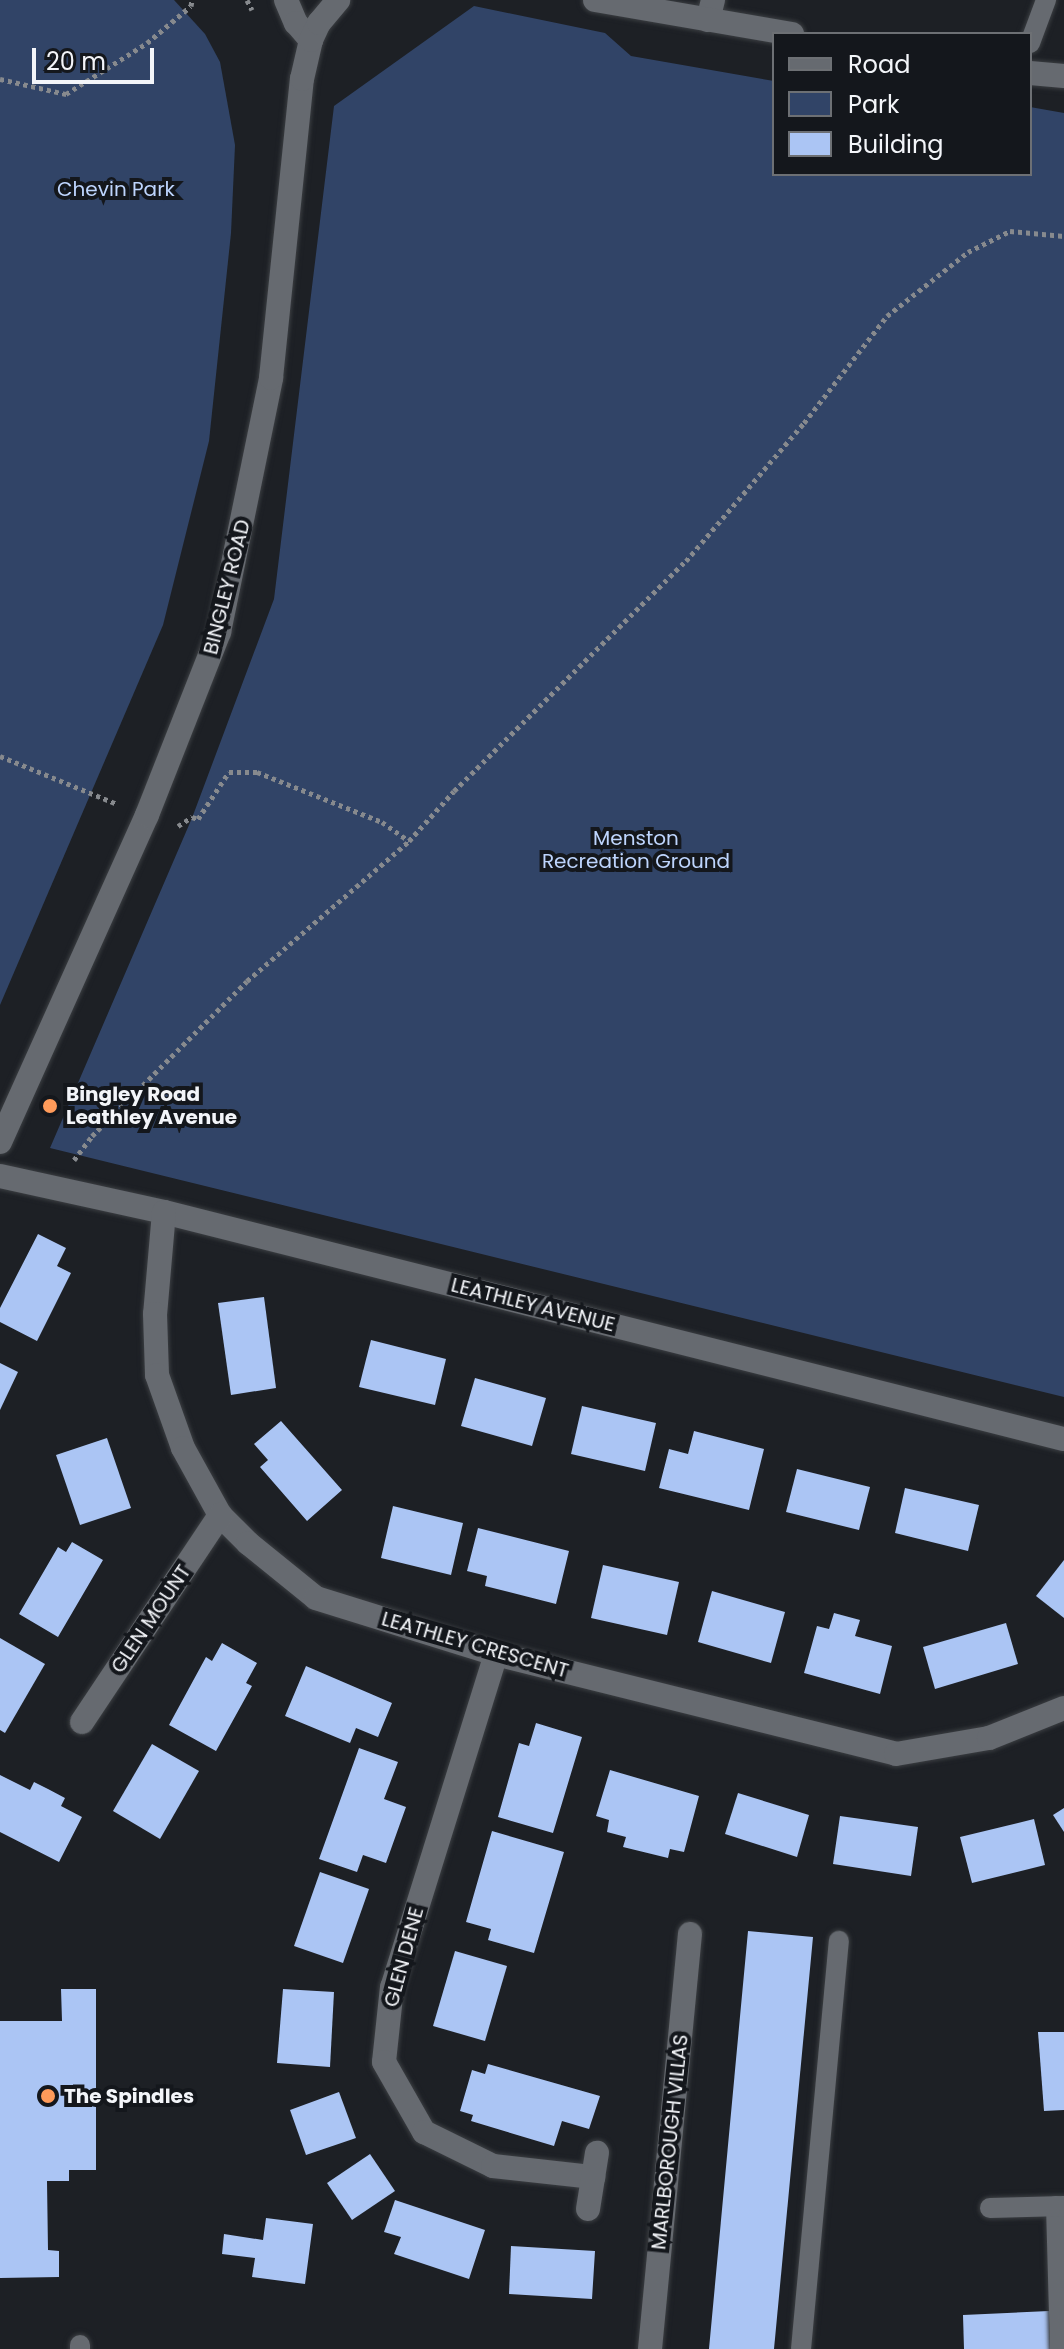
<!DOCTYPE html>
<style>
body{margin:0}
#map{position:relative;width:1064px;height:2349px;overflow:hidden;background:#1d2025;font-family:Poppins,sans-serif}
div>[style]{position:absolute}
.green>*{inset:0;background:#314467}
.building>*{inset:0;background:#abc5f4}
.path>*{height:5px;margin-top:-2.5px;transform-origin:0;background:repeating-linear-gradient(90deg,#878a8e 0 4px,transparent 0 8px)}
.roads{filter:drop-shadow(0 0 2px #3b3e42) drop-shadow(0 0 2px #3b3e42)}
.service>*{height:20px;margin:-10px;padding:0 10px;transform-origin:10px;border-radius:10px;background:#666a70}
.minor>*{height:24px;margin:-12px;padding:0 12px;transform-origin:12px;border-radius:12px;background:#666a70}
.tertiary>*{height:24px;margin:-12px;padding:0 12px;transform-origin:12px;border-radius:12px;background:#666a70}
.dots>*{width:22px;height:22px;translate:-50% -50%;box-sizing:border-box;border:4px solid #14171c;border-radius:50%}
span{translate:-50% -50%;white-space:nowrap;text-align:center;line-height:1.15;-webkit-text-stroke:8px #14171c;paint-order:stroke}
.park-label{font-size:20px;color:#bed5fd}
.street-label{font-size:20px;color:#f3f5f9}
.poi-label{font-size:20px;color:#f3f5f9;font-weight:700}
.left{translate:0 -50%;text-align:left}
.legend{position:absolute;left:772px;top:32px;width:260px;height:144px;box-sizing:border-box;background:#14171c;border:2px solid #6d7074;margin:0;padding:10px 14px;list-style:none;font-size:24px;color:#f3f5f9}
.legend li{display:flex;align-items:center;gap:16px;height:40px}
.legend b{width:40px;border:2px solid #6d7074}
.scale{position:absolute;left:32px;top:48px;width:122px;height:36px;box-sizing:border-box;border:4px solid #f3f5f9;border-top:0;padding-left:10px;font-size:24px;line-height:28px;white-space:nowrap;color:#f3f5f9;-webkit-text-stroke:6px #14171c;paint-order:stroke}
</style>
<div id="map">
<div class="green">
<i style="clip-path:polygon(0 0,174px 0,205px 34px,220px 62px,235px 145px,231px 233px,209px 441px,163px 625px,0 1005px)"></i>
<i style="clip-path:polygon(474px 6px,605px 33px,631px 56px,774px 81px,774px 174px,1030px 174px,1030px 107px,1064px 113px,1064px 1397px,50px 1148px,192px 818px,274px 599px,334px 106px)"></i>
</div>
<div class="building">
<i style="clip-path:polygon(38px 1234px,66px 1248px,57px 1266px,71px 1273px,37px 1341px,0 1322px,0 1308px)"></i>
<i style="clip-path:polygon(264px 1297px,276px 1388px,231px 1395px,218px 1303px)"></i>
<i style="clip-path:polygon(371px 1340px,446px 1359px,435px 1405px,359px 1387px)"></i>
<i style="clip-path:polygon(0 1363px,18px 1372px,0 1410px)"></i>
<i style="clip-path:polygon(475px 1378px,546px 1398px,532px 1446px,461px 1426px)"></i>
<i style="clip-path:polygon(582px 1406px,656px 1423px,645px 1471px,571px 1454px)"></i>
<i style="clip-path:polygon(281px 1421px,342px 1490px,307px 1521px,260px 1467px,268px 1460px,254px 1444px)"></i>
<i style="clip-path:polygon(694px 1431px,764px 1449px,749px 1510px,659px 1488px,669px 1449px,688px 1454px)"></i>
<i style="clip-path:polygon(107px 1438px,131px 1508px,80px 1525px,56px 1455px)"></i>
<i style="clip-path:polygon(797px 1469px,870px 1487px,859px 1530px,786px 1512px)"></i>
<i style="clip-path:polygon(905px 1488px,979px 1505px,968px 1551px,895px 1533px)"></i>
<i style="clip-path:polygon(393px 1506px,463px 1523px,451px 1575px,381px 1558px)"></i>
<i style="clip-path:polygon(478px 1528px,569px 1551px,556px 1604px,485px 1586px,487px 1576px,467px 1571px)"></i>
<i style="clip-path:polygon(72px 1542px,103px 1560px,58px 1637px,19px 1614px,58px 1547px,66px 1552px)"></i>
<i style="clip-path:polygon(1064px 1560px,1064px 1618px,1036px 1596px)"></i>
<i style="clip-path:polygon(603px 1565px,679px 1582px,667px 1635px,591px 1618px)"></i>
<i style="clip-path:polygon(712px 1591px,785px 1612px,771px 1663px,698px 1642px)"></i>
<i style="clip-path:polygon(834px 1613px,860px 1620px,855px 1636px,892px 1646px,880px 1694px,804px 1673px,817px 1626px,829px 1629px)"></i>
<i style="clip-path:polygon(1006px 1623px,1018px 1664px,935px 1689px,923px 1647px)"></i>
<i style="clip-path:polygon(0 1638px,45px 1664px,5px 1733px,0 1730px)"></i>
<i style="clip-path:polygon(222px 1643px,257px 1663px,246px 1683px,252px 1686px,216px 1751px,169px 1725px,206px 1657px,212px 1661px)"></i>
<i style="clip-path:polygon(306px 1666px,392px 1703px,378px 1737px,356px 1728px,350px 1743px,285px 1716px)"></i>
<i style="clip-path:polygon(536px 1723px,582px 1737px,553px 1833px,498px 1817px,519px 1743px,529px 1746px)"></i>
<i style="clip-path:polygon(152px 1744px,199px 1771px,160px 1839px,113px 1811px)"></i>
<i style="clip-path:polygon(359px 1748px,398px 1762px,384px 1799px,406px 1807px,386px 1863px,363px 1855px,357px 1872px,319px 1859px)"></i>
<i style="clip-path:polygon(610px 1770px,699px 1796px,684px 1852px,670px 1849px,668px 1858px,623px 1847px,626px 1837px,607px 1832px,609px 1820px,596px 1816px)"></i>
<i style="clip-path:polygon(0 1775px,30px 1790px,34px 1782px,48px 1789px,65px 1798px,61px 1806px,82px 1817px,59px 1862px,0 1832px)"></i>
<i style="clip-path:polygon(738px 1793px,809px 1815px,797px 1857px,725px 1834px)"></i>
<i style="clip-path:polygon(1064px 1808px,1064px 1832px,1053px 1815px)"></i>
<i style="clip-path:polygon(840px 1816px,918px 1827px,911px 1876px,833px 1864px)"></i>
<i style="clip-path:polygon(1034px 1819px,1045px 1865px,972px 1883px,960px 1837px)"></i>
<i style="clip-path:polygon(492px 1831px,564px 1852px,534px 1953px,488px 1940px,491px 1929px,466px 1922px)"></i>
<i style="clip-path:polygon(320px 1872px,369px 1889px,343px 1963px,294px 1946px)"></i>
<i style="clip-path:polygon(748px 1931px,813px 1937px,774px 2349px,709px 2349px)"></i>
<i style="clip-path:polygon(455px 1951px,507px 1966px,485px 2041px,433px 2026px)"></i>
<i style="clip-path:polygon(61px 1989px,96px 1989px,96px 2170px,69px 2170px,69px 2181px,47px 2181px,48px 2250px,59px 2251px,59px 2277px,0 2278px,0 2021px,62px 2021px)"></i>
<i style="clip-path:polygon(283px 1989px,334px 1992px,330px 2067px,277px 2063px)"></i>
<i style="clip-path:polygon(1038px 2032px,1064px 2032px,1064px 2110px,1044px 2111px)"></i>
<i style="clip-path:polygon(488px 2064px,600px 2096px,589px 2129px,562px 2121px,554px 2146px,471px 2121px,473px 2115px,460px 2111px,472px 2070px,485px 2074px)"></i>
<i style="clip-path:polygon(339px 2092px,356px 2138px,306px 2155px,290px 2110px)"></i>
<i style="clip-path:polygon(370px 2154px,395px 2191px,352px 2220px,327px 2183px)"></i>
<i style="clip-path:polygon(395px 2200px,485px 2230px,469px 2279px,394px 2254px,401px 2237px,384px 2232px)"></i>
<i style="clip-path:polygon(266px 2218px,313px 2224px,305px 2284px,252px 2277px,255px 2258px,222px 2254px,224px 2234px,263px 2240px)"></i>
<i style="clip-path:polygon(511px 2246px,595px 2251px,592px 2299px,509px 2294px)"></i>
<i style="clip-path:polygon(1049px 2311px,1050px 2349px,964px 2349px,963px 2315px)"></i>
</div>
<div class="path">
<i style="left:247px;top:0;width:11px;rotate:63deg"></i>
<i style="left:0;top:79px;width:68px;rotate:12.8deg"></i>
<i style="left:66px;top:94px;width:96px;rotate:-32.2deg"></i>
<i style="left:147px;top:43px;width:57px;rotate:-40.1deg"></i>
<i style="left:191px;top:6px;width:6px;rotate:-81deg"></i>
<i style="left:0;top:756px;width:126px;rotate:22.3deg"></i>
<i style="left:178px;top:826px;width:17px;rotate:-33deg"></i>
<i style="left:192px;top:817px;width:6px;rotate:18deg"></i>
<i style="left:198px;top:819px;width:56px;rotate:-56.6deg"></i>
<i style="left:229px;top:772px;width:28px"></i>
<i style="left:257px;top:772px;width:135px;rotate:21.8deg"></i>
<i style="left:382px;top:822px;width:33px;rotate:35deg"></i>
<i style="left:74px;top:1160px;width:30px;rotate:-53deg"></i>
<i style="left:92px;top:1136px;width:219px;rotate:-45deg"></i>
<i style="left:247px;top:981px;width:214px;rotate:-40.8deg"></i>
<i style="left:409px;top:841px;width:67px;rotate:-48deg"></i>
<i style="left:454px;top:791px;width:327px;rotate:-44.8deg"></i>
<i style="left:686px;top:561px;width:182px;rotate:-49.5deg"></i>
<i style="left:804px;top:423px;width:135px;rotate:-52.2deg"></i>
<i style="left:887px;top:316px;width:103px;rotate:-38.3deg"></i>
<i style="left:968px;top:252px;width:47px;rotate:-26.6deg"></i>
<i style="left:1010px;top:231px;width:54px;rotate:5.3deg"></i>
</div>
<div class="roads">
<div class="service">
<i style="left:1030px;top:43px;width:46px;rotate:-69.6deg"></i>
<i style="left:1056px;top:2206px;width:143px;rotate:88.4deg"></i>
<i style="left:990px;top:2208px;width:74px;rotate:-1.5deg"></i>
<i style="left:80px;top:2349px;width:4px;rotate:-90deg"></i>
<i style="left:801px;top:2349px;width:410px;rotate:-84.7deg"></i>
</div>
<div class="minor">
<i style="left:708px;top:20px;width:21px;rotate:-76deg"></i>
<i style="left:0;top:1176px;width:168px;rotate:12.4deg"></i>
<i style="left:164px;top:1212px;width:928px;rotate:14.16deg"></i>
<i style="left:164px;top:1212px;width:102px;rotate:95deg"></i>
<i style="left:155px;top:1314px;width:61px;rotate:88.1deg"></i>
<i style="left:157px;top:1375px;width:77px;rotate:70.4deg"></i>
<i style="left:183px;top:1448px;width:77px;rotate:61.1deg"></i>
<i style="left:220px;top:1515px;width:40px;rotate:45deg"></i>
<i style="left:248px;top:1543px;width:87px;rotate:39deg"></i>
<i style="left:316px;top:1598px;width:189px;rotate:17.3deg"></i>
<i style="left:496px;top:1654px;width:412px;rotate:14deg"></i>
<i style="left:896px;top:1754px;width:94px;rotate:-9.8deg"></i>
<i style="left:989px;top:1738px;width:81px;rotate:-21.8deg"></i>
<i style="left:496px;top:1654px;width:349px;rotate:107.3deg"></i>
<i style="left:392px;top:1987px;width:75px;rotate:96.1deg"></i>
<i style="left:384px;top:2062px;width:81px;rotate:60.3deg"></i>
<i style="left:424px;top:2132px;width:77px;rotate:26.2deg"></i>
<i style="left:493px;top:2166px;width:101px;rotate:6.3deg"></i>
<i style="left:82px;top:1722px;width:249px;rotate:-56.3deg"></i>
<i style="left:588px;top:2209px;width:57px;rotate:-80.9deg"></i>
<i style="left:650px;top:2349px;width:417px;rotate:-84.5deg"></i>
</div>
<div class="tertiary">
<i style="left:286px;top:0;width:25px;rotate:67deg"></i>
<i style="left:296px;top:23px;width:23px;rotate:49deg"></i>
<i style="left:595px;top:0;width:200px;rotate:9.8deg"></i>
<i style="left:1030px;top:73px;width:34px;rotate:5deg"></i>
<i style="left:0;top:1142px;width:359px;rotate:-65.8deg"></i>
<i style="left:147px;top:815px;width:197px;rotate:-68.5deg"></i>
<i style="left:219px;top:632px;width:259px;rotate:-78.4deg"></i>
<i style="left:271px;top:378px;width:301px;rotate:-84.1deg"></i>
<i style="left:302px;top:79px;width:40px;rotate:-77deg"></i>
<i style="left:311px;top:40px;width:19px;rotate:-65deg"></i>
<i style="left:319px;top:23px;width:30px;rotate:-50deg"></i>
</div>
</div>
<div class="dots">
<i style="left:50px;top:1106px;background:#ff9b5a"></i>
<i style="left:48px;top:2096px;background:#ff9b5a"></i>
</div>
<div class="park-label">
<span style="left:116px;top:189px">Chevin Park</span>
<span style="left:636px;top:850px">Menston<br>Recreation Ground</span>
</div>
<div class="street-label">
<span style="left:227px;top:587px;rotate:-76deg">BINGLEY ROAD</span>
<span style="left:533px;top:1305px;rotate:14deg">LEATHLEY AVENUE</span>
<span style="left:151px;top:1619px;rotate:-56deg">GLEN MOUNT</span>
<span style="left:475px;top:1645px;rotate:16deg">LEATHLEY CRESCENT</span>
<span style="left:404px;top:1957px;rotate:-75deg">GLEN DENE</span>
<span style="left:670px;top:2142px;rotate:-84deg">MARLBOROUGH VILLAS</span>
</div>
<div class="poi-label">
<span class="left" style="left:66px;top:1106px">Bingley Road<br>Leathley Avenue</span>
<span class="left" style="left:64px;top:2096px">The Spindles</span>
</div>
<ul class="legend">
<li><b style="height:10px;background:#666a70"></b>Road</li>
<li><b style="height:22px;background:#314467"></b>Park</li>
<li><b style="height:22px;background:#abc5f4"></b>Building</li>
</ul>
<div class="scale">20 m</div>
</div>
